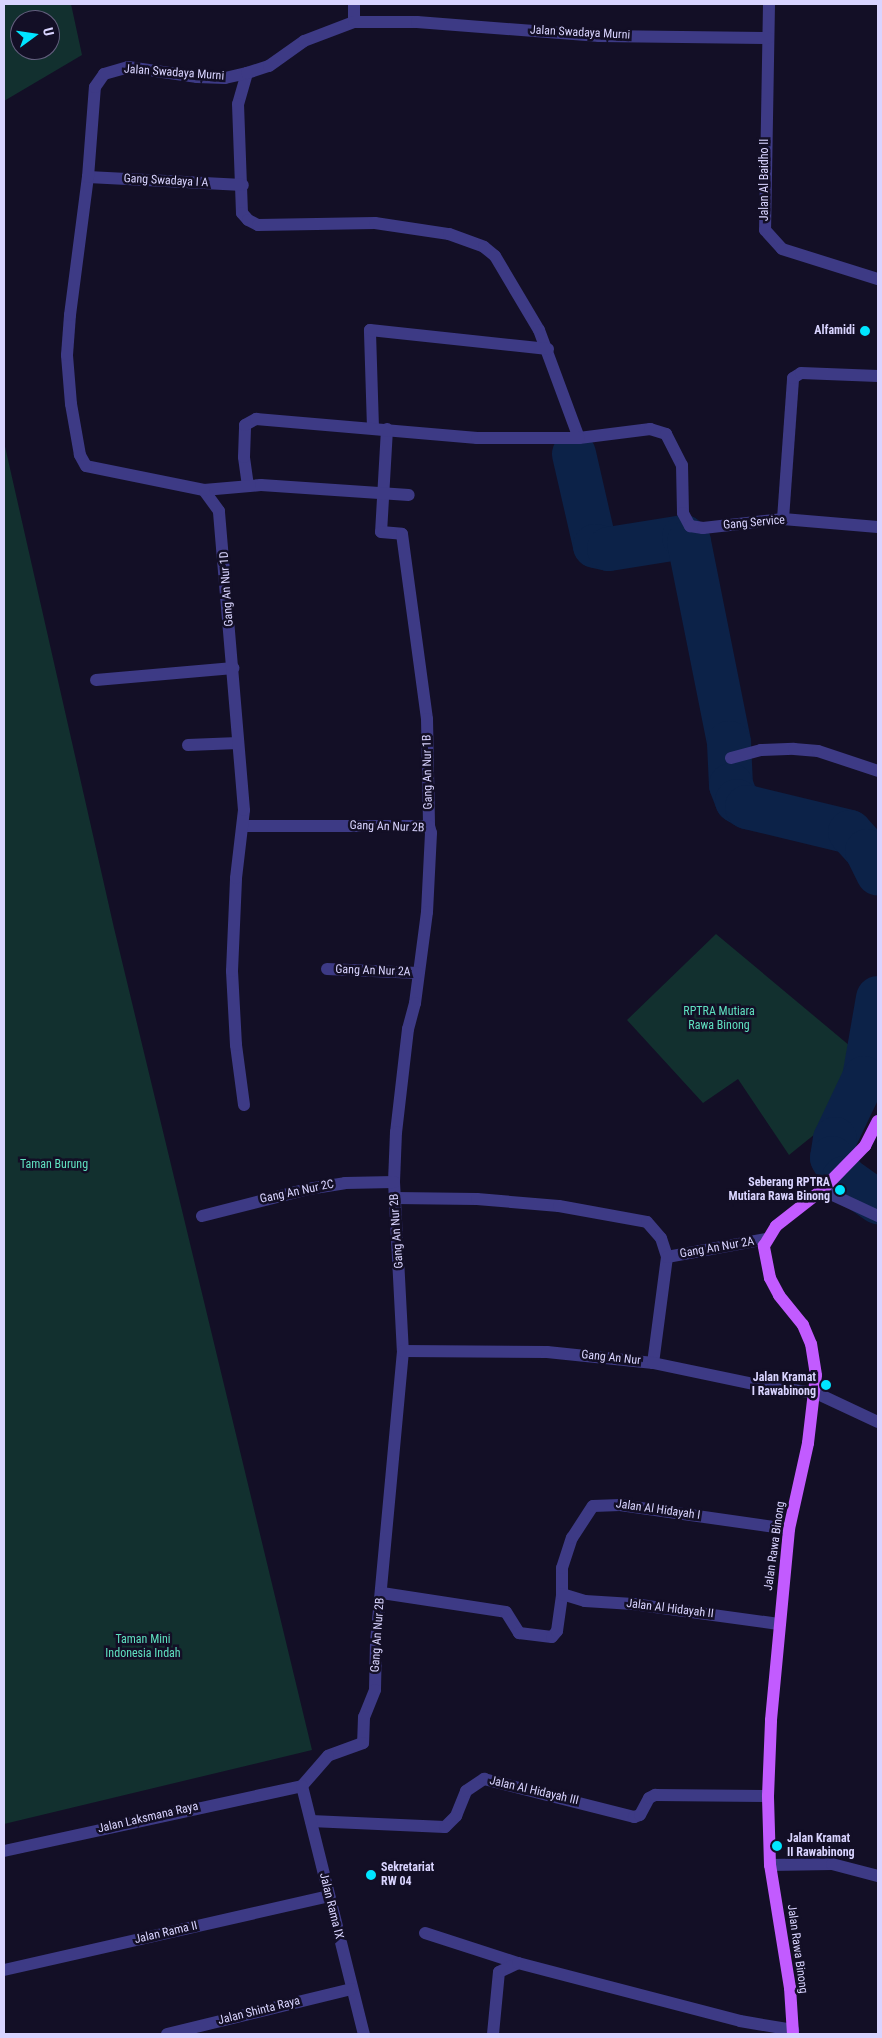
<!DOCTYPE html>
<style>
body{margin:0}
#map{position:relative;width:882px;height:2038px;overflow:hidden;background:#130f26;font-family:"Roboto Condensed",sans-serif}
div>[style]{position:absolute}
.green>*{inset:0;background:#12302f}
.river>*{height:44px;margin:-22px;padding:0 22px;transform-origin:22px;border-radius:22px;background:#0c2248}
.minor>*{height:12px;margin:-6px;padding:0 6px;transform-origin:6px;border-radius:6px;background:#3d3a85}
.major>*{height:12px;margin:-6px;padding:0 6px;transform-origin:6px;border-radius:6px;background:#c25bff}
.dots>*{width:14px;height:14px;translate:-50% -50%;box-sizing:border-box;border:2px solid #130f26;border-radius:50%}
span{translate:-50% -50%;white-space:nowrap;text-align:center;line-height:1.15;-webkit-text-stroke:5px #130f26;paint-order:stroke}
.street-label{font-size:12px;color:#d9d4ff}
.poi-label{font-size:12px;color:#d9d4ff;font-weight:700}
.right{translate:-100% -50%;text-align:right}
.left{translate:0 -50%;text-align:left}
.park-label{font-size:12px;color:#5fe0c0}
.frame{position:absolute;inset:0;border:5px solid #d9d4ff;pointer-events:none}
.north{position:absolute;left:10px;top:10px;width:50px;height:50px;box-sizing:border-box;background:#130f26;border:1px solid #625e7d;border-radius:50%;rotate:76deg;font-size:14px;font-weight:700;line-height:20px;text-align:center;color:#d9d4ff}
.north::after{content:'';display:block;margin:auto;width:18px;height:22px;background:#00e5ff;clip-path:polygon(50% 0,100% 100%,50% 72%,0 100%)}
</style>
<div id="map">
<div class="green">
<i style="clip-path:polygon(evenodd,4px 4px,71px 4px,82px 55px,4px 101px,4px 4px,20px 20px,50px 20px,50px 50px,20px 50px,20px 20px)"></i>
<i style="clip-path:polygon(4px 442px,114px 928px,312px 1750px,4px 1824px)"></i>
<i style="clip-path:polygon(716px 934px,856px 1051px,843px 1093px,815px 1134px,789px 1155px,738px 1079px,703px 1103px,627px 1020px)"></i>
</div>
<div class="river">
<i style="left:574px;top:454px;width:94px;rotate:77.1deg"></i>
<i style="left:595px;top:546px;width:14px;rotate:12deg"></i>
<i style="left:609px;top:549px;width:76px;rotate:-9.1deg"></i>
<i style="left:684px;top:537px;width:7px;rotate:45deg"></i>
<i style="left:689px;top:542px;width:205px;rotate:78.7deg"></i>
<i style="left:729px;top:743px;width:42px;rotate:87.3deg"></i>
<i style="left:731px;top:785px;width:17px;rotate:69deg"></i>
<i style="left:737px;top:801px;width:12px;rotate:31deg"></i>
<i style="left:747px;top:807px;width:106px;rotate:13.6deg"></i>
<i style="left:850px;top:832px;width:25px;rotate:48deg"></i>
<i style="left:867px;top:851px;width:25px;rotate:64deg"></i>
<i style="left:878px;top:998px;width:81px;rotate:99.9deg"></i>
<i style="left:864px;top:1078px;width:68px;rotate:115.4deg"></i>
<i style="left:835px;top:1139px;width:19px;rotate:99deg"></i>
<i style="left:832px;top:1158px;width:23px;rotate:59deg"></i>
<i style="left:844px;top:1178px;width:42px;rotate:35.2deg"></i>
</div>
<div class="minor">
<i style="left:354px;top:4px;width:18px;rotate:90deg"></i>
<i style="left:769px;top:4px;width:226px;rotate:91deg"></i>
<i style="left:765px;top:230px;width:25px;rotate:48deg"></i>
<i style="left:782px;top:249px;width:101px;rotate:17.4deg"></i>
<i style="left:247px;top:73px;width:32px;rotate:106deg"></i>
<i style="left:238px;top:104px;width:109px;rotate:87.9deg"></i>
<i style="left:242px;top:213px;width:9px;rotate:49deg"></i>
<i style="left:248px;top:220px;width:11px;rotate:27deg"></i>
<i style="left:258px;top:225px;width:117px;rotate:-1deg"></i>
<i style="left:375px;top:223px;width:75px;rotate:8.5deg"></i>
<i style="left:449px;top:234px;width:37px;rotate:20deg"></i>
<i style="left:484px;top:247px;width:14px;rotate:39deg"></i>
<i style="left:495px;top:256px;width:86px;rotate:59.3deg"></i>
<i style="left:539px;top:330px;width:115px;rotate:69.7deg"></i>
<i style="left:579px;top:438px;width:72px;rotate:-7.2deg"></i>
<i style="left:650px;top:429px;width:17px;rotate:17deg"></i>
<i style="left:666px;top:434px;width:35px;rotate:63deg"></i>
<i style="left:682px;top:465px;width:48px;rotate:88.8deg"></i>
<i style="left:683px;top:513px;width:15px;rotate:62deg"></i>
<i style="left:690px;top:526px;width:13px;rotate:9deg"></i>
<i style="left:703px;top:528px;width:81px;rotate:-6.4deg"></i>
<i style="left:783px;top:519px;width:95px;rotate:4.8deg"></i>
<i style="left:88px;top:177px;width:155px;rotate:3deg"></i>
<i style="left:373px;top:428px;width:98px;rotate:-91.8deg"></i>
<i style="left:370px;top:330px;width:179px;rotate:6.1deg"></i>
<i style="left:387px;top:429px;width:103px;rotate:93.3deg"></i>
<i style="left:381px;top:532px;width:21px;rotate:5deg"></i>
<i style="left:402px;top:534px;width:187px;rotate:82.3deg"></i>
<i style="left:427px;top:719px;width:107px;rotate:88.9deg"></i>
<i style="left:248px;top:486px;width:29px;rotate:-98deg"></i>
<i style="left:244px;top:457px;width:32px;rotate:-88deg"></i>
<i style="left:245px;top:425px;width:13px;rotate:-29deg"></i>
<i style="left:256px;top:419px;width:222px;rotate:4.9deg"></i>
<i style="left:477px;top:438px;width:102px"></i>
<i style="left:204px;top:490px;width:57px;rotate:-5deg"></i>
<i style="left:261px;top:485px;width:148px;rotate:3.9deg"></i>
<i style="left:783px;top:519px;width:141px;rotate:-85.9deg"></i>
<i style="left:793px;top:378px;width:9px;rotate:-32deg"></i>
<i style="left:801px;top:373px;width:77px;rotate:2.2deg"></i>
<i style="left:96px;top:680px;width:138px;rotate:-5deg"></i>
<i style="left:188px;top:745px;width:50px;rotate:-2.3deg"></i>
<i style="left:731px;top:758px;width:31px;rotate:-15deg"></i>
<i style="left:761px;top:750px;width:33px;rotate:-2deg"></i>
<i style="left:794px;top:749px;width:24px;rotate:5deg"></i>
<i style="left:818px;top:751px;width:63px;rotate:18.4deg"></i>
<i style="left:244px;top:826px;width:185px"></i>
<i style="left:429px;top:826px;width:7px;rotate:74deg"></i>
<i style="left:431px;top:833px;width:79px;rotate:92.9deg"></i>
<i style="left:427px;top:912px;width:92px;rotate:97.5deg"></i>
<i style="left:415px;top:1003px;width:27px;rotate:105deg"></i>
<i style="left:408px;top:1029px;width:104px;rotate:96.6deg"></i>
<i style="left:396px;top:1132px;width:50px;rotate:92.3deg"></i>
<i style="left:394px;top:1182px;width:169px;rotate:87deg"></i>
<i style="left:403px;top:1351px;width:292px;rotate:95.3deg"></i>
<i style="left:376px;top:1642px;width:48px;rotate:91.2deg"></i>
<i style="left:375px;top:1690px;width:29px;rotate:112deg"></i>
<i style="left:364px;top:1717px;width:26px;rotate:92deg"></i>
<i style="left:363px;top:1743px;width:37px;rotate:160deg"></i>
<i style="left:328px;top:1756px;width:40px;rotate:131deg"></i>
<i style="left:327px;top:969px;width:91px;rotate:2.5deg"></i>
<i style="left:244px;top:1105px;width:61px;rotate:-97.6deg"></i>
<i style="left:236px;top:1045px;width:74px;rotate:-93.1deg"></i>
<i style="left:232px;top:971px;width:93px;rotate:-87.5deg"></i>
<i style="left:236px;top:878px;width:68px;rotate:-83.3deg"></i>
<i style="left:244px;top:810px;width:300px;rotate:-94.8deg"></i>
<i style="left:219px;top:511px;width:26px;rotate:-126deg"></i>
<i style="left:204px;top:490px;width:120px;rotate:-168.5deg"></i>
<i style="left:86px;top:466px;width:13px;rotate:-119deg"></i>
<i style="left:80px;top:455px;width:52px;rotate:-100deg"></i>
<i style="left:71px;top:404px;width:49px;rotate:-94.7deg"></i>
<i style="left:67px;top:355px;width:40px;rotate:-85.7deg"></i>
<i style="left:70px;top:315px;width:139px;rotate:-82.6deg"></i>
<i style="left:88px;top:177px;width:90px;rotate:-85.6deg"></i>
<i style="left:95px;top:87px;width:16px;rotate:-55deg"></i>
<i style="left:104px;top:74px;width:25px;rotate:-16deg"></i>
<i style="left:128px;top:67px;width:70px;rotate:8.2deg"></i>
<i style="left:197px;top:77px;width:28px;rotate:2deg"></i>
<i style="left:225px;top:78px;width:23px;rotate:-13deg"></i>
<i style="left:247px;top:73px;width:23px;rotate:-18deg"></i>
<i style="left:269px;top:66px;width:43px;rotate:-35.5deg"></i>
<i style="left:304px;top:41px;width:53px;rotate:-20.8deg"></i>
<i style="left:354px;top:22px;width:63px"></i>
<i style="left:417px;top:22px;width:183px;rotate:4.4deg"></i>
<i style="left:599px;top:36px;width:169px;rotate:0.7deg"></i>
<i style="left:822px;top:1190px;width:62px;rotate:24.9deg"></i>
<i style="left:395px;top:1198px;width:82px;rotate:0.7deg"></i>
<i style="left:477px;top:1199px;width:82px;rotate:4.9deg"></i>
<i style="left:559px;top:1206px;width:89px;rotate:10.3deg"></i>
<i style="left:647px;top:1222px;width:21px;rotate:49deg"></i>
<i style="left:661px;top:1238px;width:20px;rotate:72deg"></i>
<i style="left:667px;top:1257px;width:107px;rotate:97.5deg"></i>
<i style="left:202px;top:1216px;width:109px;rotate:-14.3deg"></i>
<i style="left:308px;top:1189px;width:37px;rotate:-9deg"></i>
<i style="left:345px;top:1183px;width:49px;rotate:-1.2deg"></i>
<i style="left:667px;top:1257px;width:101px;rotate:-10.3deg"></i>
<i style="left:403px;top:1351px;width:144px;rotate:0.4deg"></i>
<i style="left:547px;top:1352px;width:107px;rotate:5.9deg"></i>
<i style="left:653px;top:1363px;width:107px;rotate:11.8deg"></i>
<i style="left:758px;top:1385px;width:59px;rotate:7.9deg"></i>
<i style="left:816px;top:1393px;width:68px;rotate:25.1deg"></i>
<i style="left:382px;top:1593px;width:125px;rotate:8.7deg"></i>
<i style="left:506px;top:1612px;width:25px;rotate:58deg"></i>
<i style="left:519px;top:1633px;width:33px;rotate:7deg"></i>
<i style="left:552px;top:1637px;width:8px;rotate:-50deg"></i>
<i style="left:557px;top:1631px;width:37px;rotate:-82deg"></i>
<i style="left:562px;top:1594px;width:26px;rotate:-90deg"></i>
<i style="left:562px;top:1568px;width:32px;rotate:-72deg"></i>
<i style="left:572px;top:1538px;width:38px;rotate:-57deg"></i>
<i style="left:593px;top:1506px;width:27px;rotate:-2deg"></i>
<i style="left:620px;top:1505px;width:171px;rotate:8.1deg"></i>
<i style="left:562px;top:1594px;width:24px;rotate:17deg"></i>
<i style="left:585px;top:1601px;width:48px;rotate:3.6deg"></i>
<i style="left:633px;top:1604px;width:147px;rotate:7.8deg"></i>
<i style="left:311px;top:1821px;width:134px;rotate:2.6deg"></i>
<i style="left:445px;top:1827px;width:16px;rotate:-45deg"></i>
<i style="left:456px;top:1816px;width:27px;rotate:-68deg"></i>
<i style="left:466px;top:1791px;width:22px;rotate:-34deg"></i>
<i style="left:484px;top:1779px;width:155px;rotate:14.2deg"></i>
<i style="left:634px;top:1817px;width:6px;rotate:-18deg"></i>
<i style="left:640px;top:1815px;width:19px;rotate:-62deg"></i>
<i style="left:649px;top:1798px;width:7px;rotate:-27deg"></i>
<i style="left:655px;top:1795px;width:113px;rotate:0.5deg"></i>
<i style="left:4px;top:1851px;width:305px;rotate:-12.3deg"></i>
<i style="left:302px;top:1786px;width:256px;rotate:76deg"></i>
<i style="left:770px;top:1865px;width:62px;rotate:-0.9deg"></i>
<i style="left:832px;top:1864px;width:48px;rotate:14.6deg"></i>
<i style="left:425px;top:1933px;width:98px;rotate:17.9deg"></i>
<i style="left:4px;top:1970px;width:333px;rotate:-12.8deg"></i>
<i style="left:167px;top:2034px;width:190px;rotate:-13.7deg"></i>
<i style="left:493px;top:2034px;width:62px;rotate:-84.5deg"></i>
<i style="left:499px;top:1972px;width:21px;rotate:-25deg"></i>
<i style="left:518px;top:1963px;width:229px;rotate:14.6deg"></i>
<i style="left:740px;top:2021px;width:54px;rotate:9.6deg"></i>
</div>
<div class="major">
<i style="left:793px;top:2034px;width:46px;rotate:-93.7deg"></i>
<i style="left:790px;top:1988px;width:125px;rotate:-99.2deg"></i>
<i style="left:770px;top:1865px;width:69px;rotate:-91.7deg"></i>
<i style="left:768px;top:1796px;width:76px;rotate:-87.7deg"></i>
<i style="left:771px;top:1720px;width:192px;rotate:-84.6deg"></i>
<i style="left:789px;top:1529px;width:88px;rotate:-77.5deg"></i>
<i style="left:808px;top:1443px;width:68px;rotate:-83.3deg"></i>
<i style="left:816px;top:1375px;width:31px;rotate:-99deg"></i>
<i style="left:811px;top:1344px;width:21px;rotate:-113deg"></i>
<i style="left:803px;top:1325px;width:38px;rotate:-129deg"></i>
<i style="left:779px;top:1295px;width:19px;rotate:-118deg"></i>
<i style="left:770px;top:1278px;width:33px;rotate:-101deg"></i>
<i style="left:764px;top:1246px;width:23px;rotate:-59deg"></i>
<i style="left:776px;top:1226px;width:58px;rotate:-38deg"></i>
<i style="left:822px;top:1190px;width:62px;rotate:-45.7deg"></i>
<i style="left:865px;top:1146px;width:28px;rotate:-63deg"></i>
</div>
<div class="dots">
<i style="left:865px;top:331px;background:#00e5ff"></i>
<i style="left:840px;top:1190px;background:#00e5ff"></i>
<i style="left:826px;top:1385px;background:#00e5ff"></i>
<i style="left:777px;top:1846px;background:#00e5ff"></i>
<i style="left:371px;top:1875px;background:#00e5ff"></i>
</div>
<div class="street-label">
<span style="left:580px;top:33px;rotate:3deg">Jalan Swadaya Murni</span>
<span style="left:174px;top:73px;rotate:4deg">Jalan Swadaya Murni</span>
<span style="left:765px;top:180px;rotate:-90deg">Jalan Al Baidho II</span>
<span style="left:166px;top:181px;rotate:3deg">Gang Swadaya I A</span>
<span style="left:754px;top:523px;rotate:-5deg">Gang Service</span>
<span style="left:227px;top:589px;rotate:-94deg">Gang An Nur 1D</span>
<span style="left:428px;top:772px;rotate:-91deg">Gang An Nur 1B</span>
<span style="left:387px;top:827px;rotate:2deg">Gang An Nur 2B</span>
<span style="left:373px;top:971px;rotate:2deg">Gang An Nur 2A</span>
<span style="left:297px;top:1192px;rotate:-12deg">Gang An Nur 2C</span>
<span style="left:397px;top:1231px;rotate:-94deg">Gang An Nur 2B</span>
<span style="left:717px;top:1248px;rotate:-10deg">Gang An Nur 2A</span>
<span style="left:611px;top:1358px;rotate:6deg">Gang An Nur</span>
<span style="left:658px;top:1510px;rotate:8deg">Jalan Al Hidayah I</span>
<span style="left:775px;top:1546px;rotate:-82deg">Jalan Rawa Binong</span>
<span style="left:670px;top:1609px;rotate:7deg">Jalan Al Hidayah II</span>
<span style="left:378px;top:1635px;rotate:-86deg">Gang An Nur 2B</span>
<span style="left:534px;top:1791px;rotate:13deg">Jalan Al Hidayah III</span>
<span style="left:148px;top:1818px;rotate:-13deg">Jalan Laksmana Raya</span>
<span style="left:331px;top:1906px;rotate:76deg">Jalan Rama IX</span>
<span style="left:166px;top:1933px;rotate:-13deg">Jalan Rama II</span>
<span style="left:797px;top:1949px;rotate:82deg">Jalan Rawa Binong</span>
<span style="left:259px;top:2011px;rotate:-14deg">Jalan Shinta Raya</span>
</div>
<div class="poi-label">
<span class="right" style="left:855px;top:331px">Alfamidi</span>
<span class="right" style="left:830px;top:1190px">Seberang RPTRA<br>Mutiara Rawa Binong</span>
<span class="right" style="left:816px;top:1385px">Jalan Kramat<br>I Rawabinong</span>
<span class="left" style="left:787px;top:1846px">Jalan Kramat<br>II Rawabinong</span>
<span class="left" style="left:381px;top:1875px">Sekretariat<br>RW 04</span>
</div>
<div class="park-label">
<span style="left:719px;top:1019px">RPTRA Mutiara<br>Rawa Binong</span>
<span style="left:54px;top:1165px">Taman Burung</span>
<span style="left:143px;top:1647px">Taman Mini<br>Indonesia Indah</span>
</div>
<div class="frame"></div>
<div class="north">U</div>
</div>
